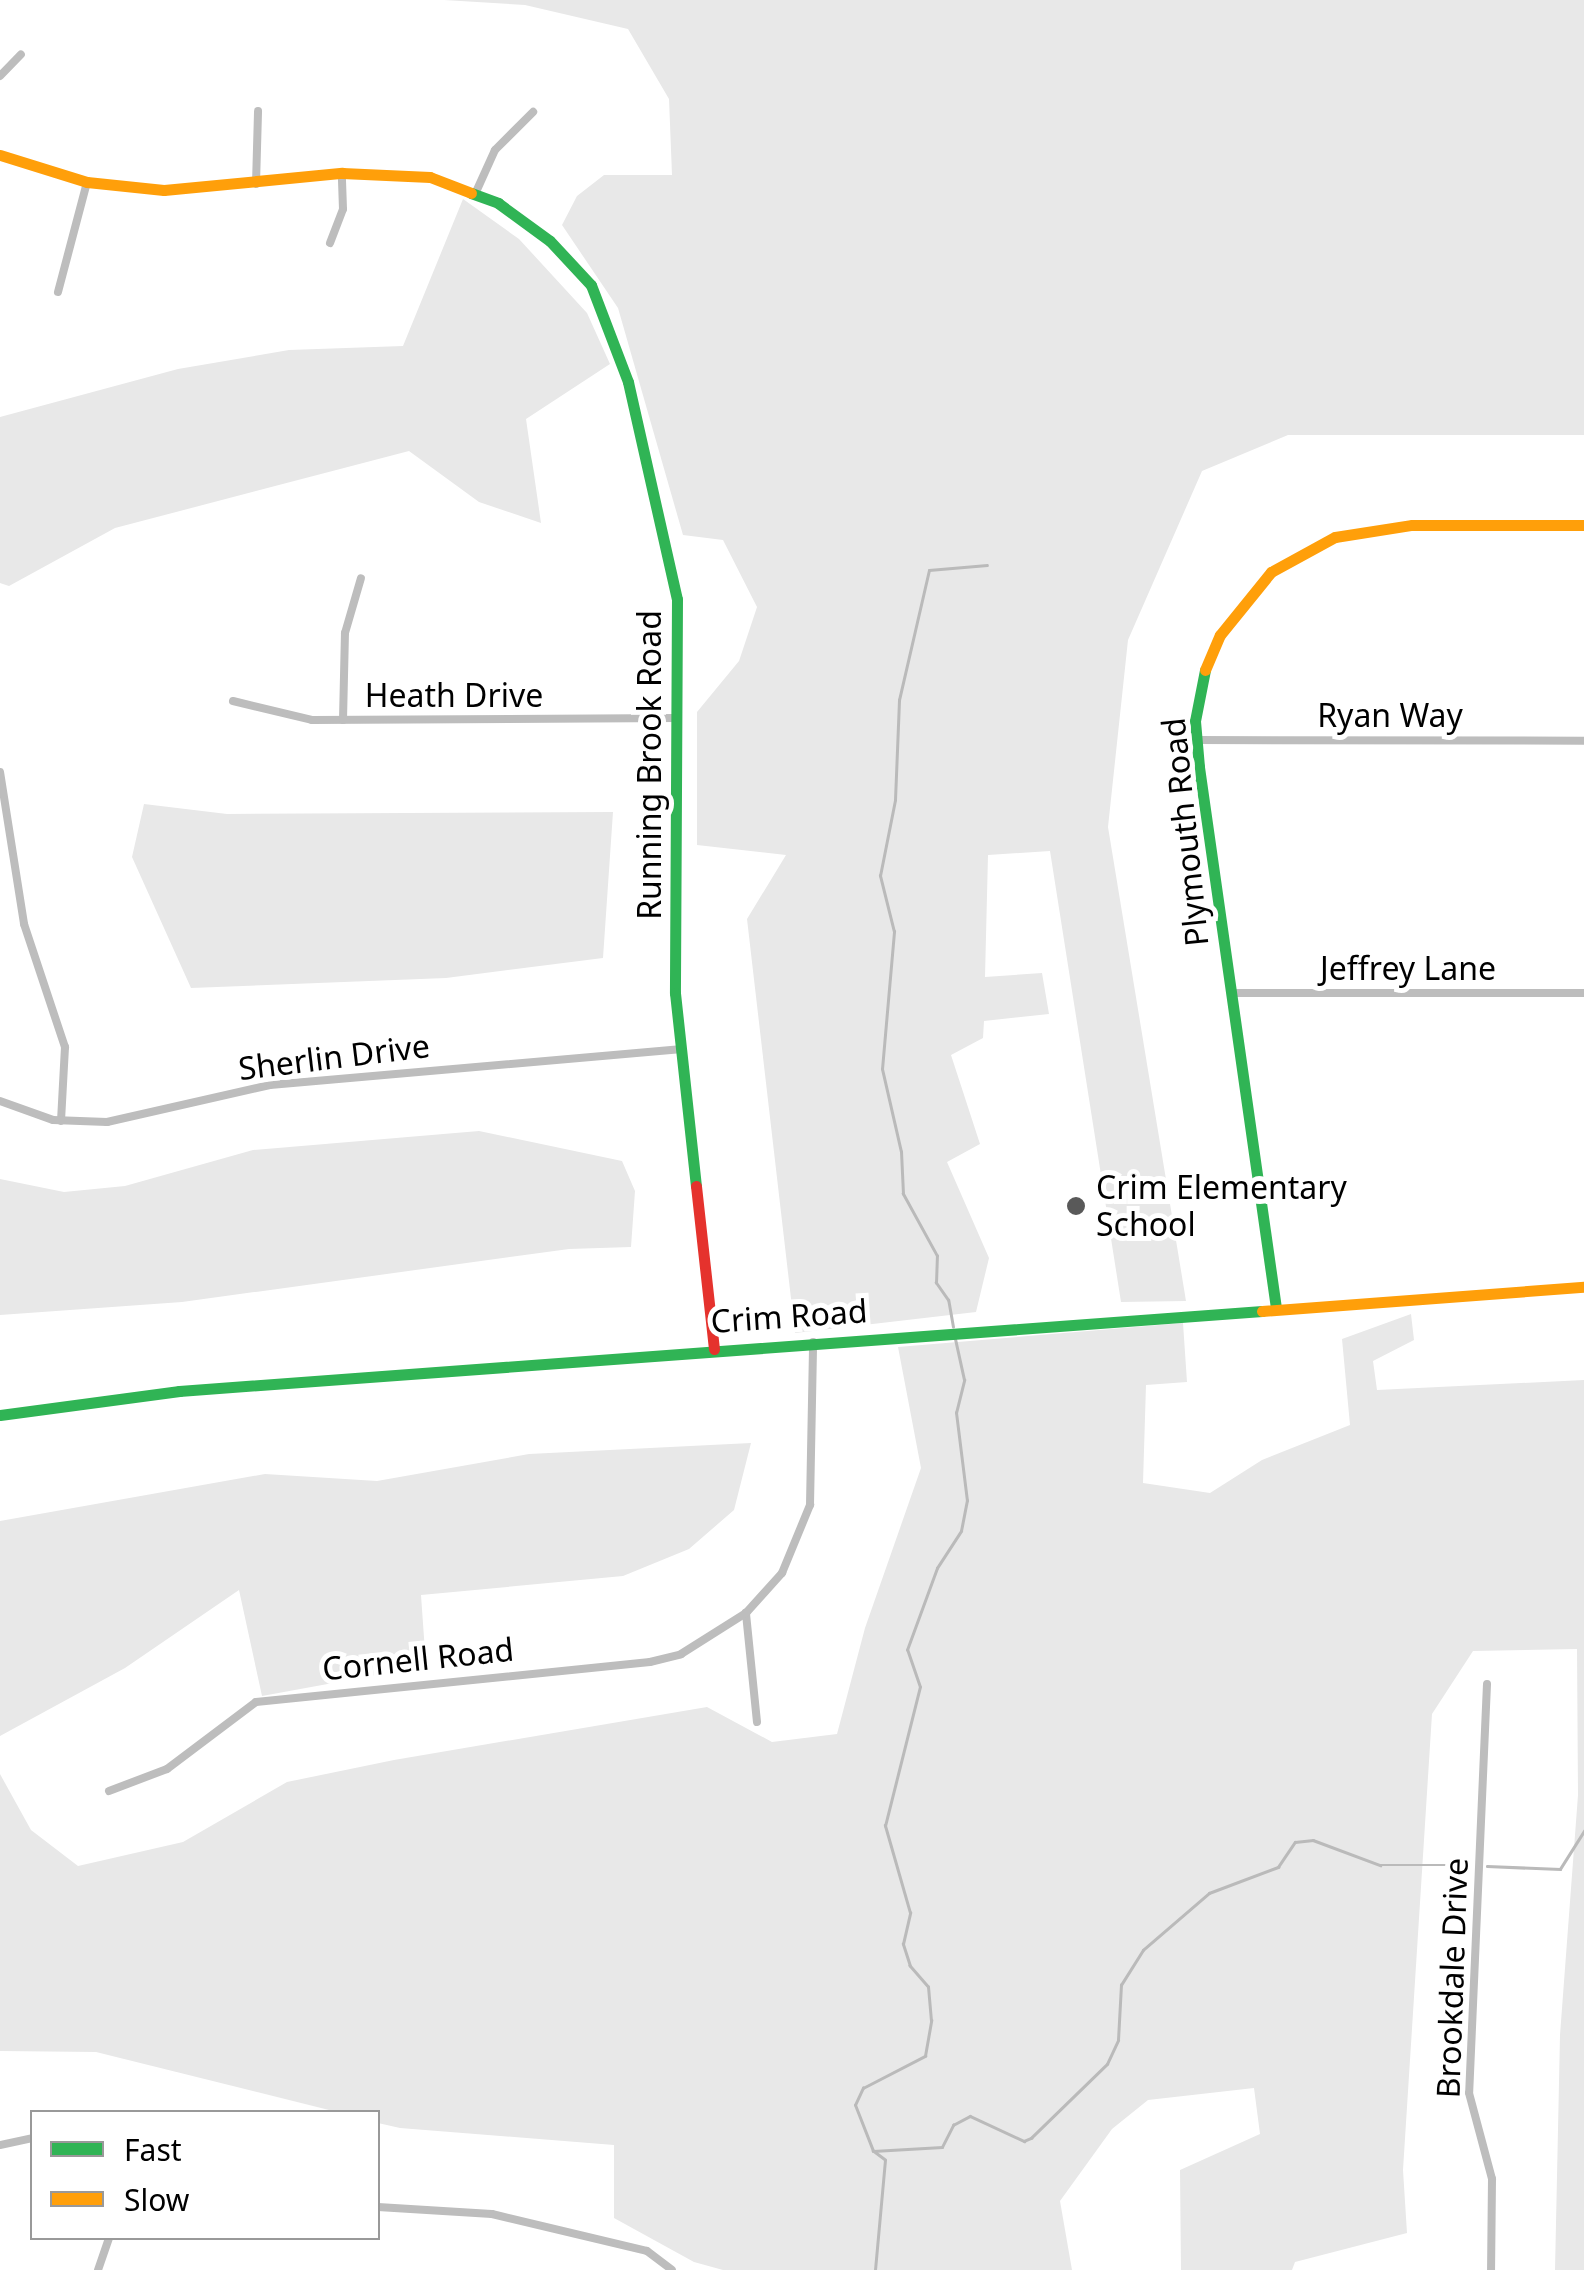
<!DOCTYPE html>
<style>
body{margin:0}
#map{position:relative;width:1584px;height:2270px;overflow:hidden;background:#fff;font-family:"Noto Sans",sans-serif}
div>[style]{position:absolute}
.green>*{inset:0;background:#e8e8e8}
.stream>*{height:2.5px;margin:-1.25px;padding:0 1.25px;transform-origin:1.25px;border-radius:1.25px;background:#bababa}
.street>*{height:8px;margin:-4px;padding:0 4px;transform-origin:4px;border-radius:4px;background:#bdbdbd}
.fast>*{height:11px;margin:-5.5px;padding:0 5.5px;transform-origin:5.5px;border-radius:5.5px;background:#30b455}
.slow>*{height:11px;margin:-5.5px;padding:0 5.5px;transform-origin:5.5px;border-radius:5.5px;background:#ff9f0a}
.jam>*{height:11px;margin:-5.5px;padding:0 5.5px;transform-origin:5.5px;border-radius:5.5px;background:#e5322d}
.dots>*{width:28px;height:28px;translate:-50% -50%;box-sizing:border-box;border:5px solid #fff;border-radius:50%}
span{translate:-50% -50%;white-space:nowrap;text-align:center;line-height:1.15;-webkit-text-stroke:10px #fff;paint-order:stroke}
.street-label{font-size:32px;color:#000}
.poi-label{font-size:32px;color:#000}
.left{translate:0 -50%;text-align:left}
.legend{position:absolute;left:30px;top:2110px;width:350px;height:130px;box-sizing:border-box;background:#fff;border:2px solid #999;margin:0;padding:12px 18px;list-style:none;font-size:30px;color:#000}
.legend li{display:flex;align-items:center;gap:20px;height:50px}
.legend b{width:50px;border:2px solid #999}
</style>
<div id="map">
<div class="green">
<i style="clip-path:polygon(444px 0,1584px 0,1584px 435px,1288px 435px,1202px 471px,1128px 640px,1108px 827px,1186px 1301px,1121px 1302px,1050px 851px,988px 855px,985px 977px,1042px 973px,1049px 1014px,984px 1021px,983px 1038px,951px 1055px,980px 1144px,947px 1162px,989px 1258px,976px 1312px,795px 1333px,747px 919px,786px 855px,697px 845px,697px 712px,739px 661px,757px 607px,723px 540px,683px 535px,618px 308px,562px 225px,577px 196px,604px 175px,672px 175px,669px 99px,628px 29px,525px 5px)"></i>
<i style="clip-path:polygon(463px 199px,519px 239px,587px 313px,610px 364px,526px 419px,541px 523px,479px 502px,409px 451px,115px 528px,9px 586px,0 583px,0 417px,178px 369px,289px 350px,403px 346px)"></i>
<i style="clip-path:polygon(144px 804px,227px 814px,613px 812px,603px 958px,446px 978px,191px 988px,132px 857px)"></i>
<i style="clip-path:polygon(479px 1131px,622px 1161px,635px 1191px,631px 1247px,569px 1249px,182px 1302px,0 1315px,0 1179px,64px 1192px,125px 1186px,253px 1150px)"></i>
<i style="clip-path:polygon(1411px 1314px,1414px 1340px,1373px 1361px,1377px 1390px,1584px 1380px,1584px 2270px,1555px 2270px,1560px 2035px,1578px 1795px,1577px 1649px,1473px 1651px,1432px 1714px,1403px 2170px,1407px 2233px,1295px 2262px,1292px 2270px,1181px 2270px,1180px 2170px,1260px 2134px,1254px 2088px,1148px 2100px,1112px 2129px,1060px 2201px,1072px 2270px,723px 2270px,694px 2262px,614px 2218px,614px 2145px,400px 2128px,378px 2123px,378px 2112px,337px 2112px,96px 2052px,0 2051px,0 1774px,31px 1830px,78px 1866px,183px 1842px,287px 1782px,394px 1760px,707px 1707px,772px 1742px,837px 1734px,865px 1628px,921px 1468px,898px 1347px,1183px 1323px,1187px 1382px,1146px 1385px,1143px 1483px,1210px 1493px,1262px 1460px,1350px 1425px,1342px 1339px)"></i>
<i style="clip-path:polygon(751px 1443px,734px 1510px,689px 1549px,623px 1576px,421px 1595px,426px 1666px,262px 1696px,239px 1590px,125px 1668px,0 1736px,0 1521px,265px 1474px,377px 1481px,529px 1454px)"></i>
</div>
<div class="stream">
<i style="left:953px;top:1327px;width:27px;rotate:-100deg"></i>
<i style="left:948px;top:1300px;width:21px;rotate:-125deg"></i>
<i style="left:936px;top:1283px;width:27px;rotate:-88deg"></i>
<i style="left:937px;top:1256px;width:71px;rotate:-118.7deg"></i>
<i style="left:903px;top:1194px;width:42px;rotate:-92.7deg"></i>
<i style="left:901px;top:1152px;width:85px;rotate:-102.9deg"></i>
<i style="left:882px;top:1069px;width:138px;rotate:-85deg"></i>
<i style="left:894px;top:932px;width:58px;rotate:-104deg"></i>
<i style="left:880px;top:876px;width:77px;rotate:-78.8deg"></i>
<i style="left:895px;top:800px;width:100px;rotate:-87.7deg"></i>
<i style="left:899px;top:700px;width:133px;rotate:-77deg"></i>
<i style="left:929px;top:570px;width:58px;rotate:-4.9deg"></i>
<i style="left:1487px;top:1866px;width:73px;rotate:2.4deg"></i>
<i style="left:1560px;top:1869px;width:45px;rotate:-57.7deg"></i>
<i style="left:873px;top:2151px;width:69px;rotate:-3.3deg"></i>
<i style="left:942px;top:2147px;width:25px;rotate:-63deg"></i>
<i style="left:953px;top:2125px;width:19px;rotate:-28deg"></i>
<i style="left:970px;top:2116px;width:60px;rotate:24.8deg"></i>
<i style="left:1024px;top:2141px;width:8px;rotate:-23deg"></i>
<i style="left:1031px;top:2138px;width:106px;rotate:-44.2deg"></i>
<i style="left:1107px;top:2064px;width:26px;rotate:-65deg"></i>
<i style="left:1118px;top:2040px;width:55px;rotate:-86.9deg"></i>
<i style="left:1121px;top:1985px;width:41px;rotate:-57.8deg"></i>
<i style="left:1143px;top:1950px;width:87px;rotate:-40.8deg"></i>
<i style="left:1209px;top:1893px;width:74px;rotate:-20.6deg"></i>
<i style="left:1278px;top:1867px;width:30px;rotate:-56deg"></i>
<i style="left:1295px;top:1842px;width:18px;rotate:-6deg"></i>
<i style="left:1313px;top:1840px;width:72px;rotate:20.5deg"></i>
<i style="left:1380px;top:1865px;width:88px"></i>
<i style="left:875px;top:2270px;width:110px;rotate:-84.8deg"></i>
<i style="left:885px;top:2160px;width:15px;rotate:-143deg"></i>
<i style="left:873px;top:2151px;width:49px;rotate:-111.4deg"></i>
<i style="left:855px;top:2105px;width:19px;rotate:-65deg"></i>
<i style="left:863px;top:2088px;width:70px;rotate:-27.3deg"></i>
<i style="left:925px;top:2056px;width:36px;rotate:-80deg"></i>
<i style="left:931px;top:2021px;width:34px;rotate:-95deg"></i>
<i style="left:928px;top:1987px;width:28px;rotate:-131deg"></i>
<i style="left:910px;top:1966px;width:23px;rotate:-108deg"></i>
<i style="left:903px;top:1944px;width:32px;rotate:-77deg"></i>
<i style="left:910px;top:1913px;width:91px;rotate:-106deg"></i>
<i style="left:885px;top:1826px;width:143px;rotate:-75.9deg"></i>
<i style="left:920px;top:1687px;width:39px;rotate:-109deg"></i>
<i style="left:907px;top:1650px;width:87px;rotate:-69.9deg"></i>
<i style="left:937px;top:1568px;width:44px;rotate:-57deg"></i>
<i style="left:961px;top:1531px;width:31px;rotate:-79deg"></i>
<i style="left:967px;top:1501px;width:89px;rotate:-97.1deg"></i>
<i style="left:956px;top:1413px;width:34px;rotate:-76deg"></i>
<i style="left:964px;top:1380px;width:42px;rotate:-102.4deg"></i>
</div>
<div class="street">
<i style="left:0;top:76px;width:30px;rotate:-46deg"></i>
<i style="left:256px;top:184px;width:73px;rotate:-88.4deg"></i>
<i style="left:476px;top:192px;width:46px;rotate:-65.7deg"></i>
<i style="left:495px;top:150px;width:54px;rotate:-45deg"></i>
<i style="left:330px;top:243px;width:36px;rotate:-69deg"></i>
<i style="left:343px;top:209px;width:36px;rotate:-92deg"></i>
<i style="left:58px;top:292px;width:114px;rotate:-75.2deg"></i>
<i style="left:233px;top:701px;width:81px;rotate:13.5deg"></i>
<i style="left:312px;top:720px;width:366px;rotate:-0.3deg"></i>
<i style="left:343px;top:720px;width:87px;rotate:-88.7deg"></i>
<i style="left:345px;top:633px;width:57px;rotate:-73.8deg"></i>
<i style="left:1196px;top:740px;width:388px;rotate:0.1deg"></i>
<i style="left:0;top:772px;width:154px;rotate:81deg"></i>
<i style="left:24px;top:924px;width:130px;rotate:71.6deg"></i>
<i style="left:65px;top:1047px;width:74px;rotate:93.1deg"></i>
<i style="left:1232px;top:993px;width:352px"></i>
<i style="left:0;top:1101px;width:56px;rotate:19.7deg"></i>
<i style="left:53px;top:1120px;width:54px;rotate:2.1deg"></i>
<i style="left:107px;top:1122px;width:167px;rotate:-12.8deg"></i>
<i style="left:270px;top:1085px;width:411px;rotate:-5deg"></i>
<i style="left:1487px;top:1684px;width:409px;rotate:92.5deg"></i>
<i style="left:1469px;top:2093px;width:89px;rotate:75deg"></i>
<i style="left:1492px;top:2179px;width:91px;rotate:90.6deg"></i>
<i style="left:757px;top:1722px;width:110px;rotate:-95.8deg"></i>
<i style="left:746px;top:1613px;width:54px;rotate:-48deg"></i>
<i style="left:782px;top:1573px;width:74px;rotate:-67.6deg"></i>
<i style="left:810px;top:1505px;width:163px;rotate:-88.9deg"></i>
<i style="left:109px;top:1791px;width:62px;rotate:-20.8deg"></i>
<i style="left:167px;top:1769px;width:111px;rotate:-37deg"></i>
<i style="left:256px;top:1702px;width:396px;rotate:-5.8deg"></i>
<i style="left:650px;top:1662px;width:32px;rotate:-14deg"></i>
<i style="left:681px;top:1654px;width:77px;rotate:-32.2deg"></i>
<i style="left:0;top:2145px;width:33px;rotate:-12deg"></i>
<i style="left:378px;top:2207px;width:114px;rotate:3.5deg"></i>
<i style="left:492px;top:2214px;width:159px;rotate:13.4deg"></i>
<i style="left:647px;top:2251px;width:31px;rotate:37deg"></i>
<i style="left:98px;top:2270px;width:34px;rotate:-71deg"></i>
</div>
<div class="fast">
<i style="left:471px;top:193px;width:29px;rotate:20deg"></i>
<i style="left:498px;top:203px;width:64px;rotate:36.2deg"></i>
<i style="left:550px;top:241px;width:60px;rotate:47deg"></i>
<i style="left:591px;top:285px;width:104px;rotate:69.1deg"></i>
<i style="left:628px;top:382px;width:222px;rotate:77.3deg"></i>
<i style="left:677px;top:599px;width:394px;rotate:90.3deg"></i>
<i style="left:675px;top:993px;width:194px;rotate:83.8deg"></i>
<i style="left:1205px;top:670px;width:52px;rotate:101.1deg"></i>
<i style="left:1195px;top:721px;width:46px;rotate:85deg"></i>
<i style="left:1199px;top:767px;width:546px;rotate:81.9deg"></i>
<i style="left:0;top:1415px;width:181px;rotate:-7.6deg"></i>
<i style="left:179px;top:1391px;width:1086px;rotate:-4.22deg"></i>
</div>
<div class="slow">
<i style="left:0;top:155px;width:91px;rotate:17.2deg"></i>
<i style="left:87px;top:182px;width:77px;rotate:5.9deg"></i>
<i style="left:164px;top:190px;width:179px;rotate:-5.5deg"></i>
<i style="left:342px;top:173px;width:88px;rotate:2.6deg"></i>
<i style="left:430px;top:177px;width:44px;rotate:21.3deg"></i>
<i style="left:1205px;top:670px;width:38px;rotate:-67deg"></i>
<i style="left:1220px;top:635px;width:81px;rotate:-51deg"></i>
<i style="left:1271px;top:572px;width:73px;rotate:-28.7deg"></i>
<i style="left:1335px;top:537px;width:78px;rotate:-8.9deg"></i>
<i style="left:1412px;top:525px;width:172px"></i>
<i style="left:1262px;top:1311px;width:323px;rotate:-4.3deg"></i>
</div>
<div class="jam">
<i style="left:696px;top:1186px;width:164px;rotate:83.7deg"></i>
</div>
<div class="dots">
<i style="left:1076px;top:1206px;background:#595959"></i>
</div>
<div class="street-label">
<span style="left:454px;top:695px">Heath Drive</span>
<span style="left:1390px;top:715px">Ryan Way</span>
<span style="left:649px;top:765px;rotate:-90deg">Running Brook Road</span>
<span style="left:1185px;top:832px;rotate:-96deg">Plymouth Road</span>
<span style="left:1408px;top:968px">Jeffrey Lane</span>
<span style="left:334px;top:1057px;rotate:-7deg">Sherlin Drive</span>
<span style="left:789px;top:1316px;rotate:-4deg">Crim Road</span>
<span style="left:418px;top:1659px;rotate:-6deg">Cornell Road</span>
<span style="left:1452px;top:1978px;rotate:-88deg">Brookdale Drive</span>
</div>
<div class="poi-label">
<span class="left" style="left:1096px;top:1206px">Crim Elementary<br>School</span>
</div>
<ul class="legend">
<li><b style="height:12px;background:#30b455"></b>Fast</li>
<li><b style="height:12px;background:#ff9f0a"></b>Slow</li>
</ul>
</div>
